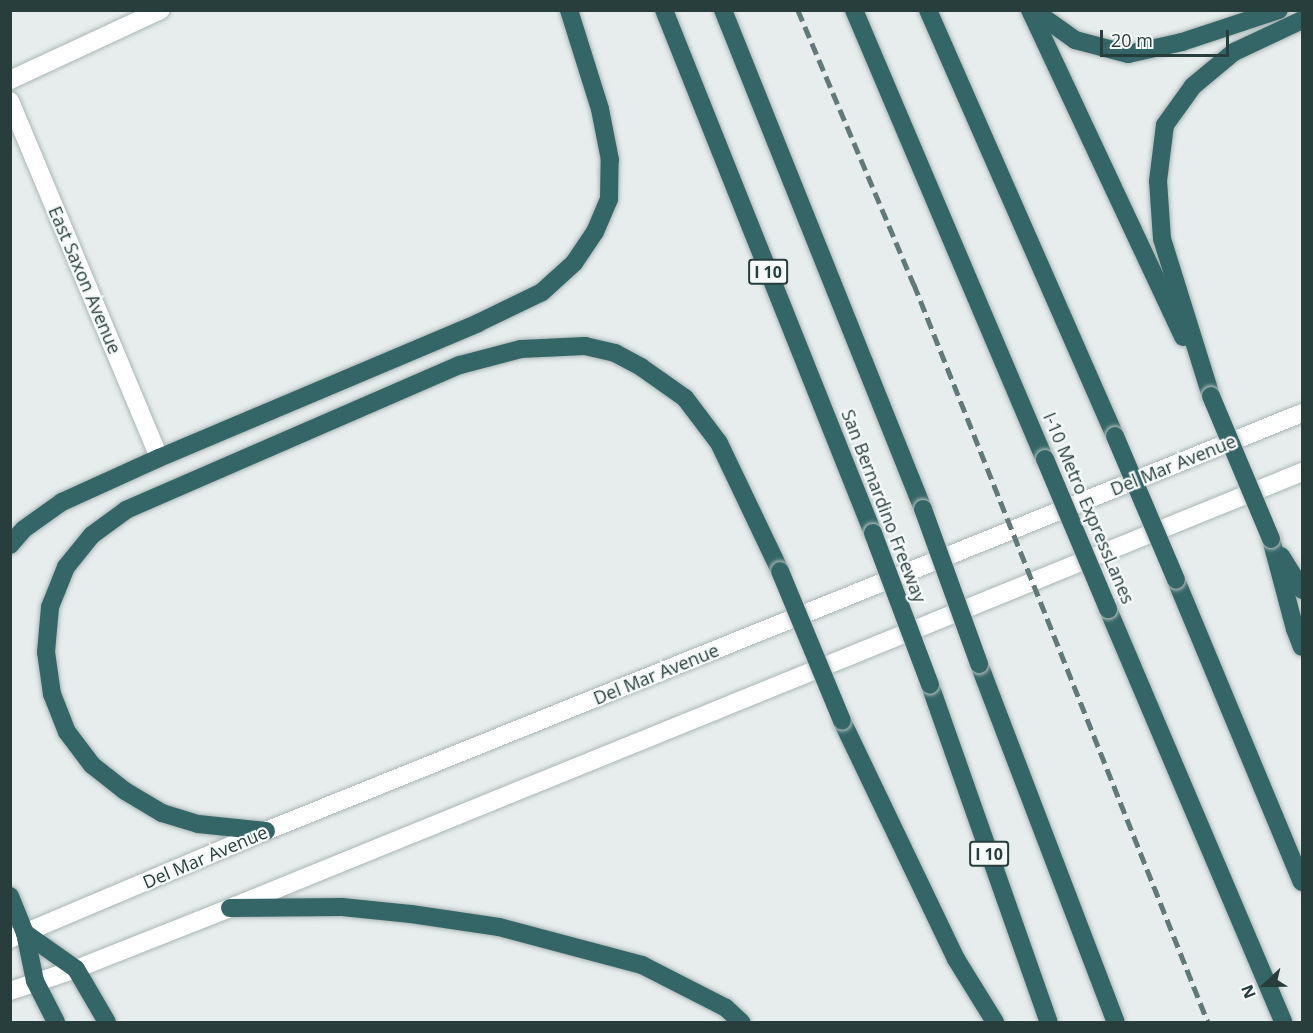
<!DOCTYPE html>
<style>
body{margin:0}
#map{position:relative;width:1313px;height:1033px;overflow:hidden;background:#e6edec;font-family:"Open Sans",sans-serif}
div>[style]{position:absolute}
.roads{filter:drop-shadow(0 0 2px #a9b5b4) drop-shadow(0 0 2px #a9b5b4)}
.minor>*{height:18px;margin:-9px;padding:0 9px;transform-origin:9px;border-radius:9px;background:#fff}
.secondary>*{height:18px;margin:-9px;padding:0 9px;transform-origin:9px;border-radius:9px;background:#fff}
.motorway>*{height:18px;margin:-9px;padding:0 9px;transform-origin:9px;border-radius:9px;background:#356667}
.rail>*{height:4.5px;margin-top:-2.25px;transform-origin:0;background:repeating-linear-gradient(90deg,#617978 0 12px,transparent 0 18px)}
.bridges{filter:drop-shadow(0 0 2px #c3c9c8) drop-shadow(0 0 2px #c3c9c8)}
.motorway-bridge>*{height:18px;margin:-9px;padding:0 9px;transform-origin:9px;border-radius:9px;background:#356667}
span{translate:-50% -50%;white-space:nowrap;text-align:center;line-height:1.15;-webkit-text-stroke:4.5px #f6faf9;paint-order:stroke}
.shield-label span{padding:2px 4px;background:#f6faf9;border:2px solid;border-radius:4px;-webkit-text-stroke-width:0}
.shield-label{font-size:16px;color:#273e3c;font-weight:700}
.street-label{font-size:18px;color:#273e3c}
.frame{position:absolute;inset:0;border:12px solid #273e3c;pointer-events:none}
.north{position:absolute;left:1235px;top:955px;width:60px;height:60px;-webkit-text-stroke:4px #f6faf9;paint-order:stroke;rotate:248deg;font-size:16px;font-weight:700;line-height:24px;text-align:center;color:#273e3c}
.north::after{content:'';display:block;margin:auto;width:21px;height:27px;background:#273e3c;clip-path:polygon(50% 0,100% 100%,50% 72%,0 100%)}
.scale{position:absolute;left:1100px;top:30px;width:129px;height:27px;box-sizing:border-box;border:3px solid #273e3c;border-top:0;padding-left:8px;font-size:18px;line-height:21px;white-space:nowrap;color:#273e3c;-webkit-text-stroke:4px #f6faf9;paint-order:stroke}
</style>
<div id="map">
<div class="roads">
<div class="minor">
<i style="left:10px;top:80px;width:166px;rotate:-24.9deg"></i>
<i style="left:10px;top:101px;width:387px;rotate:67.3deg"></i>
</div>
<div class="secondary">
<i style="left:10px;top:939px;width:278px;rotate:-22.9deg"></i>
<i style="left:266px;top:831px;width:1117px;rotate:-21.97deg"></i>
<i style="left:10px;top:991px;width:70px;rotate:-18.4deg"></i>
<i style="left:76px;top:969px;width:166px;rotate:-21.6deg"></i>
<i style="left:230px;top:908px;width:1157px;rotate:-22.13deg"></i>
</div>
<div class="motorway">
<i style="left:664px;top:10px;width:563px;rotate:68.22deg"></i>
<i style="left:723px;top:10px;width:538px;rotate:68.16deg"></i>
<i style="left:854px;top:10px;width:488px;rotate:67deg"></i>
<i style="left:928px;top:10px;width:465px;rotate:66.3deg"></i>
<i style="left:1030px;top:10px;width:361px;rotate:64.9deg"></i>
<i style="left:1033px;top:10px;width:52px;rotate:35.5deg"></i>
<i style="left:1075px;top:40px;width:55px;rotate:14.8deg"></i>
<i style="left:1128px;top:54px;width:55px;rotate:-12.5deg"></i>
<i style="left:1182px;top:42px;width:102px;rotate:-18.3deg"></i>
<i style="left:1211px;top:396px;width:164px;rotate:-107.3deg"></i>
<i style="left:1162px;top:239px;width:58px;rotate:-93.9deg"></i>
<i style="left:1158px;top:181px;width:56px;rotate:-82.9deg"></i>
<i style="left:1165px;top:125px;width:48px;rotate:-54.3deg"></i>
<i style="left:1193px;top:86px;width:53px;rotate:-39.7deg"></i>
<i style="left:1234px;top:52px;width:75px;rotate:-25.2deg"></i>
<i style="left:1271px;top:539px;width:93px;rotate:75.1deg"></i>
<i style="left:1295px;top:629px;width:19px;rotate:69deg"></i>
<i style="left:10px;top:545px;width:21px;rotate:-49deg"></i>
<i style="left:24px;top:529px;width:47px;rotate:-35.4deg"></i>
<i style="left:62px;top:502px;width:107px;rotate:-24.4deg"></i>
<i style="left:159px;top:458px;width:346px;rotate:-22.9deg"></i>
<i style="left:478px;top:323px;width:71px;rotate:-25.8deg"></i>
<i style="left:542px;top:292px;width:43px;rotate:-42.2deg"></i>
<i style="left:574px;top:263px;width:37px;rotate:-56deg"></i>
<i style="left:595px;top:232px;width:36px;rotate:-67deg"></i>
<i style="left:609px;top:199px;width:39px;rotate:-89deg"></i>
<i style="left:610px;top:160px;width:52px;rotate:-101.1deg"></i>
<i style="left:600px;top:109px;width:104px;rotate:-107.4deg"></i>
<i style="left:1281px;top:556px;width:40px;rotate:58deg"></i>
<i style="left:1176px;top:580px;width:327px;rotate:67.4deg"></i>
<i style="left:1108px;top:609px;width:449px;rotate:67deg"></i>
<i style="left:979px;top:664px;width:383px;rotate:69.1deg"></i>
<i style="left:930px;top:685px;width:357px;rotate:70.6deg"></i>
<i style="left:842px;top:721px;width:264px;rotate:64.4deg"></i>
<i style="left:956px;top:959px;width:74px;rotate:58.2deg"></i>
<i style="left:266px;top:831px;width:68px;rotate:-174.1deg"></i>
<i style="left:198px;top:824px;width:38px;rotate:-163deg"></i>
<i style="left:162px;top:813px;width:43px;rotate:-149.3deg"></i>
<i style="left:125px;top:791px;width:42px;rotate:-141.8deg"></i>
<i style="left:92px;top:765px;width:41px;rotate:-127.1deg"></i>
<i style="left:67px;top:732px;width:41px;rotate:-111.5deg"></i>
<i style="left:52px;top:694px;width:42px;rotate:-98.1deg"></i>
<i style="left:46px;top:652px;width:45px;rotate:-84.9deg"></i>
<i style="left:50px;top:607px;width:43px;rotate:-68.2deg"></i>
<i style="left:66px;top:567px;width:41px;rotate:-50.9deg"></i>
<i style="left:92px;top:535px;width:42px;rotate:-36.3deg"></i>
<i style="left:126px;top:510px;width:364px;rotate:-23.5deg"></i>
<i style="left:460px;top:365px;width:63px;rotate:-14.7deg"></i>
<i style="left:521px;top:349px;width:64px;rotate:-2.7deg"></i>
<i style="left:585px;top:346px;width:31px;rotate:13deg"></i>
<i style="left:615px;top:353px;width:30px;rotate:28deg"></i>
<i style="left:641px;top:367px;width:54px;rotate:35.2deg"></i>
<i style="left:685px;top:398px;width:56px;rotate:52.9deg"></i>
<i style="left:719px;top:443px;width:142px;rotate:64.5deg"></i>
<i style="left:10px;top:896px;width:40px;rotate:68deg"></i>
<i style="left:25px;top:933px;width:49px;rotate:78.2deg"></i>
<i style="left:35px;top:981px;width:46px;rotate:62.9deg"></i>
<i style="left:230px;top:908px;width:112px;rotate:-0.5deg"></i>
<i style="left:342px;top:907px;width:69px;rotate:5.8deg"></i>
<i style="left:411px;top:914px;width:89px;rotate:8.4deg"></i>
<i style="left:499px;top:927px;width:148px;rotate:14.9deg"></i>
<i style="left:642px;top:965px;width:94px;rotate:27.1deg"></i>
<i style="left:726px;top:1008px;width:21px;rotate:43deg"></i>
<i style="left:25px;top:933px;width:62px;rotate:35.2deg"></i>
<i style="left:76px;top:969px;width:61px;rotate:59.7deg"></i>
</div>
</div>
<div class="rail">
<i style="left:798px;top:10px;width:298px;rotate:67.1deg"></i>
<i style="left:914px;top:284px;width:794px;rotate:68.28deg"></i>
</div>
<div class="bridges">
<div class="motorway-bridge">
<i style="left:1211px;top:396px;width:155px;rotate:67.2deg"></i>
<i style="left:1115px;top:436px;width:156px;rotate:67deg"></i>
<i style="left:1045px;top:459px;width:163px;rotate:67.2deg"></i>
<i style="left:923px;top:509px;width:165px;rotate:70.1deg"></i>
<i style="left:873px;top:533px;width:162px;rotate:69.4deg"></i>
<i style="left:780px;top:571px;width:162px;rotate:67.5deg"></i>
</div>
</div>
<div class="shield-label">
<span style="left:768px;top:272px">I 10</span>
<span style="left:989px;top:854px">I 10</span>
</div>
<div class="street-label">
<span style="left:85px;top:280px;rotate:67deg">East Saxon Avenue</span>
<span style="left:1173px;top:465px;rotate:-22deg">Del Mar Avenue</span>
<span style="left:884px;top:506px;rotate:69deg">San Bernardino Freeway</span>
<span style="left:1089px;top:508px;rotate:67deg">I-10 Metro ExpressLanes</span>
<span style="left:656px;top:674px;rotate:-22deg">Del Mar Avenue</span>
<span style="left:205px;top:857px;rotate:-23deg">Del Mar Avenue</span>
</div>
<div class="frame"></div>
<div class="north">N</div>
<div class="scale">20 m</div>
</div>
